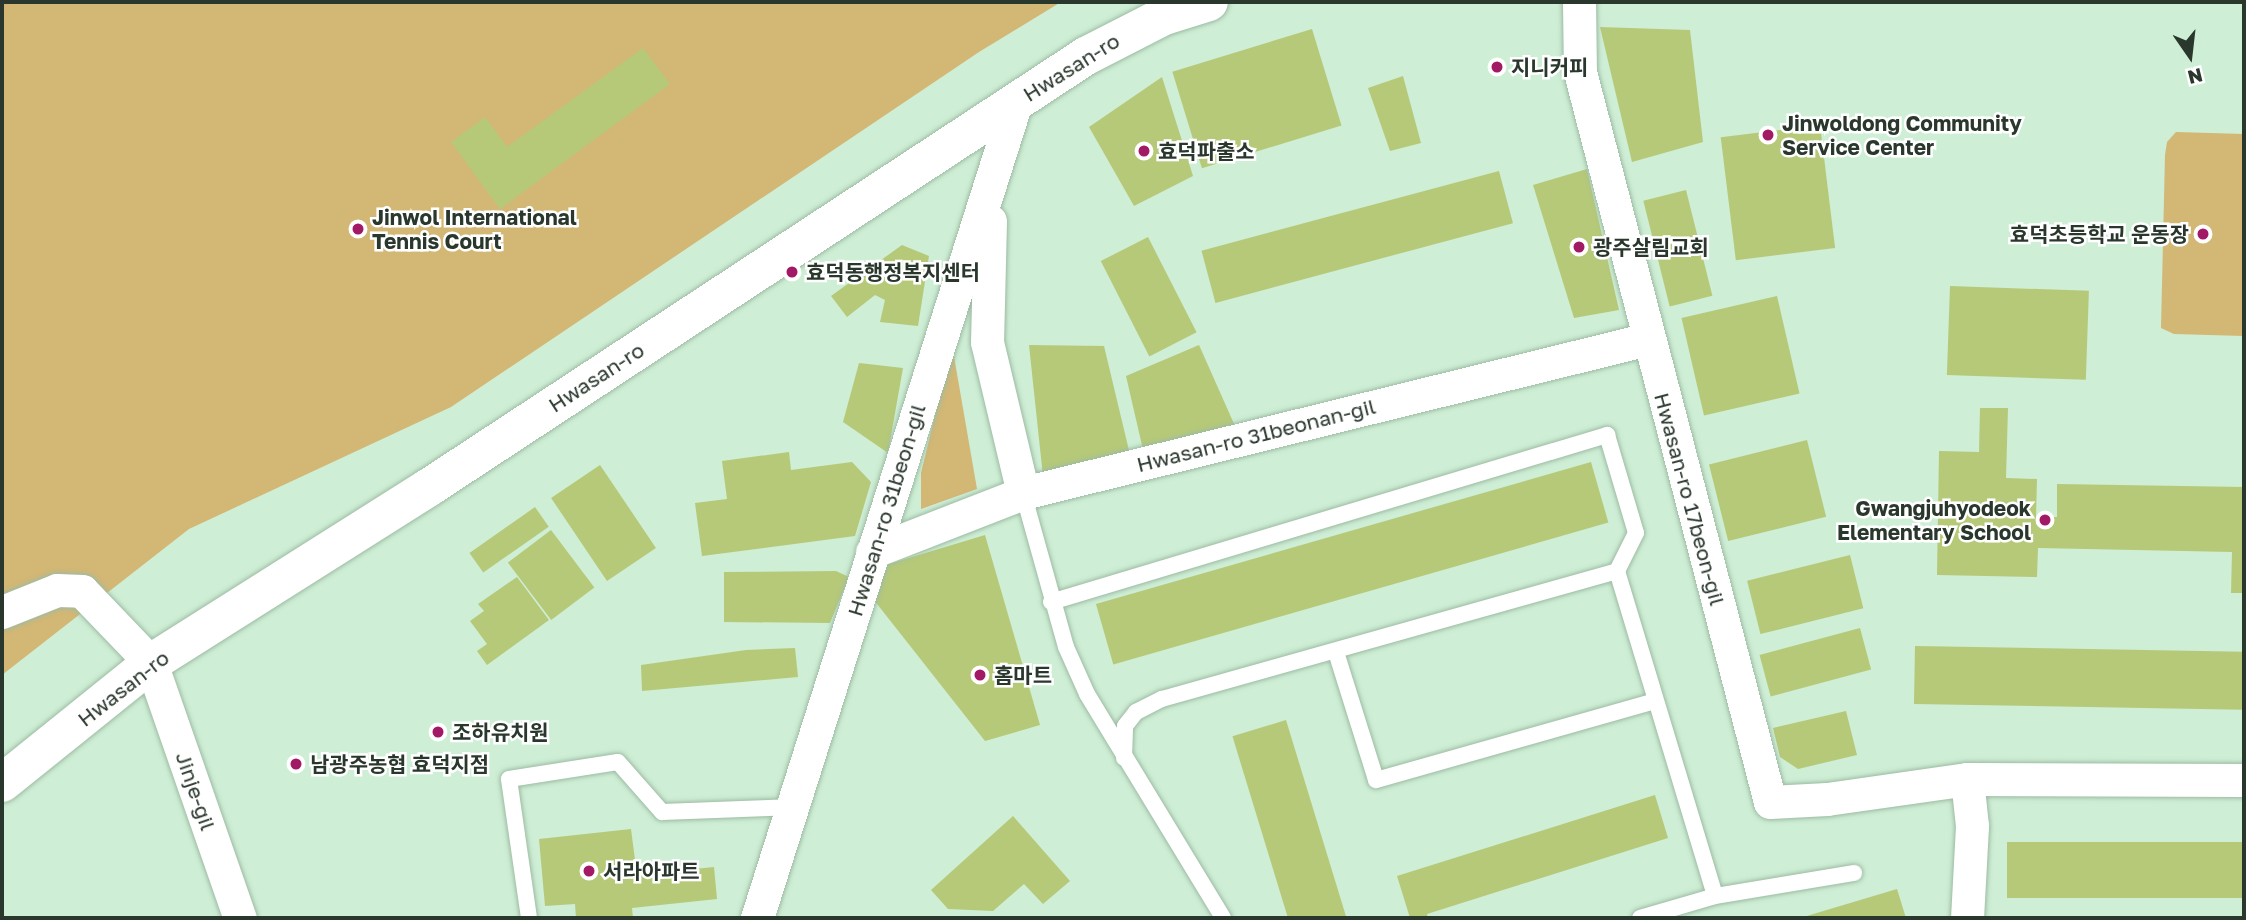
<!DOCTYPE html>
<meta charset="utf-8">
<style>
body{margin:0}
#map{position:relative;width:2246px;height:920px;overflow:hidden;background:#ceeed5;font-family:"Golos Text","Noto Sans KR",sans-serif}
div>[style]{position:absolute}
.green>*{inset:0;background:#d3b775}
.building>*{inset:0;background:#b6c979;transform-origin:0 0}
.roads{filter:drop-shadow(0 0 2px #9dbba3) drop-shadow(0 0 2px #9dbba3)}
.lane>*{height:16px;margin:-8px;padding:0 8px;transform-origin:8px;border-radius:8px;background:#fff}
.street>*{height:33px;margin:-16.5px;padding:0 16.5px;transform-origin:16.5px;border-radius:16.5px;background:#fff}
.secondary>*{height:38px;margin:-19px;padding:0 19px;transform-origin:19px;border-radius:19px;background:#fff}
.dots>*{width:19px;height:19px;translate:-50% -50%;box-sizing:border-box;border:4px solid #fff;border-radius:50%}
span{translate:-50% -50%;white-space:nowrap;text-align:center;line-height:1.15;-webkit-text-stroke:5px #fff;paint-order:stroke}
.street-label{font-size:21px;color:#2a372d}
.poi-label{font-size:21px;color:#2a372d;font-weight:700}
.left{translate:0 -50%;text-align:left}
.right{translate:-100% -50%;text-align:right}
.frame{position:absolute;inset:0;border:4px solid #2a372d;pointer-events:none}
.north{position:absolute;left:2155px;top:21px;width:70px;height:70px;-webkit-text-stroke:5px #fff;paint-order:stroke;rotate:166deg;font-size:19px;font-weight:700;line-height:28px;text-align:center;color:#2a372d}
.north::after{content:'';display:block;margin:auto;width:24px;height:32px;background:#2a372d;clip-path:polygon(50% 0,100% 100%,50% 72%,0 100%)}
</style>
<div id="map">
<div class="green">
<i style="clip-path:polygon(2px 2px,1061px 2px,979px 52px,451px 407px,189px 529px,2px 675px)"></i>
<i style="clip-path:polygon(2176px 132px,2244px 134px,2244px 336px,2174px 334px,2161px 328px,2165px 155px,2167px 142px)"></i>
<i style="clip-path:polygon(952px 345px,977px 489px,921px 509px,921px 473px)"></i>
</div>
<div class="building">
<i style="clip-path:polygon(1600px 27px,1690px 30px,1703px 142px,1632px 162px)"></i>
<i style="left:1312px;top:29px;width:101px;height:146px;rotate:73deg"></i>
<i style="clip-path:polygon(643px 48px,670px 84px,500px 209px,451px 142px,485px 117px,507px 147px)"></i>
<i style="clip-path:polygon(1403px 76px,1421px 143px,1390px 151px,1368px 88px)"></i>
<i style="clip-path:polygon(1162px 77px,1193px 176px,1134px 206px,1089px 127px)"></i>
<i style="left:1820px;top:125px;width:124px;height:100px;rotate:83deg"></i>
<i style="clip-path:polygon(1587px 169px,1619px 310px,1574px 318px,1533px 185px)"></i>
<i style="left:1499px;top:171px;width:54px;height:308px;rotate:75deg"></i>
<i style="left:1686px;top:190px;width:109px;height:44px;rotate:76deg"></i>
<i style="left:1148px;top:237px;width:107px;height:53px;rotate:63deg"></i>
<i style="clip-path:polygon(902px 245px,929px 256px,918px 326px,880px 322px,885px 300px,875px 295px,847px 317px,831px 296px)"></i>
<i style="left:1950px;top:286px;width:139px;height:89px;rotate:2deg"></i>
<i style="left:1777px;top:296px;width:100px;height:98px;rotate:77deg"></i>
<i style="clip-path:polygon(1029px 345px,1104px 346px,1132px 463px,1044px 486px)"></i>
<i style="clip-path:polygon(1199px 345px,1235px 426px,1144px 454px,1126px 376px)"></i>
<i style="clip-path:polygon(859px 363px,903px 368px,888px 453px,843px 422px)"></i>
<i style="clip-path:polygon(1980px 408px,2008px 408px,2006px 478px,2037px 479px,2036px 517px,2057px 517px,2057px 484px,2244px 487px,2244px 593px,2231px 593px,2232px 552px,2038px 548px,2037px 577px,1937px 575px,1939px 451px,1979px 452px)"></i>
<i style="left:1807px;top:440px;width:79px;height:101px;rotate:76deg"></i>
<i style="clip-path:polygon(789px 452px,791px 470px,852px 462px,871px 482px,855px 536px,702px 556px,695px 503px,727px 499px,722px 461px)"></i>
<i style="left:1591px;top:462px;width:63px;height:515px;rotate:74deg"></i>
<i style="left:600px;top:465px;width:100px;height:59px;rotate:56deg"></i>
<i style="left:535px;top:507px;width:24px;height:80px;rotate:55deg"></i>
<i style="left:551px;top:530px;width:72px;height:54px;rotate:53deg"></i>
<i style="clip-path:polygon(985px 535px,1040px 725px,985px 741px,870px 595px,879px 567px)"></i>
<i style="left:1850px;top:555px;width:55px;height:106px;rotate:76deg"></i>
<i style="clip-path:polygon(836px 571px,849px 577px,830px 623px,724px 622px,724px 572px)"></i>
<i style="clip-path:polygon(517px 577px,549px 620px,487px 665px,477px 651px,487px 644px,470px 621px,484px 611px,478px 604px)"></i>
<i style="left:1860px;top:628px;width:43px;height:104px;rotate:75deg"></i>
<i style="left:1915px;top:646px;width:329px;height:58px;rotate:1deg"></i>
<i style="clip-path:polygon(795px 648px,798px 677px,642px 691px,641px 665px,746px 650px)"></i>
<i style="clip-path:polygon(1846px 711px,1857px 755px,1798px 769px,1780px 757px,1773px 728px)"></i>
<i style="left:1286px;top:720px;width:207px;height:56px;rotate:73deg"></i>
<i style="clip-path:polygon(1655px 795px,1668px 838px,1427px 914px,1428px 918px,1410px 918px,1397px 876px)"></i>
<i style="clip-path:polygon(1013px 816px,1070px 881px,1043px 904px,1024px 884px,993px 911px,948px 909px,931px 890px)"></i>
<i style="clip-path:polygon(631px 829px,637px 875px,714px 867px,717px 899px,632px 908px,633px 918px,576px 918px,575px 904px,545px 906px,539px 839px)"></i>
<i style="left:2007px;top:842px;width:237px;height:56px"></i>
<i style="clip-path:polygon(1897px 889px,1906px 918px,1800px 918px)"></i>
</div>
<div class="roads">
<div class="lane">
<i style="left:1023px;top:493px;width:160px;rotate:74.4deg"></i>
<i style="left:1066px;top:647px;width:51px;rotate:65.9deg"></i>
<i style="left:1087px;top:694px;width:262px;rotate:58.7deg"></i>
<i style="left:1051px;top:602px;width:581px;rotate:-16.72deg"></i>
<i style="left:1607px;top:435px;width:102px;rotate:73.5deg"></i>
<i style="left:1636px;top:533px;width:42px;rotate:116.6deg"></i>
<i style="left:1617px;top:571px;width:339px;rotate:73.2deg"></i>
<i style="left:1336px;top:652px;width:134px;rotate:72.6deg"></i>
<i style="left:1376px;top:780px;width:290px;rotate:-15.8deg"></i>
<i style="left:1124px;top:758px;width:32px;rotate:-88deg"></i>
<i style="left:1125px;top:726px;width:18px;rotate:-52deg"></i>
<i style="left:1136px;top:712px;width:29px;rotate:-27deg"></i>
<i style="left:1162px;top:699px;width:473px;rotate:-15.7deg"></i>
<i style="left:529px;top:918px;width:140px;rotate:-98.2deg"></i>
<i style="left:509px;top:779px;width:110px;rotate:-8.9deg"></i>
<i style="left:618px;top:762px;width:67px;rotate:48.7deg"></i>
<i style="left:662px;top:812px;width:133px;rotate:-2.2deg"></i>
<i style="left:1640px;top:918px;width:78px;rotate:-16.3deg"></i>
<i style="left:1715px;top:896px;width:141px;rotate:-9.4deg"></i>
</div>
<div class="street">
<i style="left:1579px;top:2px;width:70px;rotate:89.2deg"></i>
<i style="left:1580px;top:72px;width:754px;rotate:75.41deg"></i>
<i style="left:1770px;top:802px;width:57px;rotate:-3deg"></i>
<i style="left:1827px;top:799px;width:141px;rotate:-8.1deg"></i>
<i style="left:1967px;top:779px;width:277px;rotate:0.2deg"></i>
<i style="left:990px;top:221px;width:121px;rotate:91.4deg"></i>
<i style="left:987px;top:342px;width:155px;rotate:76.6deg"></i>
<i style="left:872px;top:552px;width:162px;rotate:-21.3deg"></i>
<i style="left:1023px;top:493px;width:644px;rotate:-13.84deg"></i>
<i style="left:2px;top:612px;width:59px;rotate:-21.8deg"></i>
<i style="left:57px;top:590px;width:25px;rotate:2deg"></i>
<i style="left:82px;top:591px;width:100px;rotate:46.2deg"></i>
<i style="left:151px;top:663px;width:270px;rotate:70.8deg"></i>
<i style="left:1967px;top:779px;width:47px;rotate:83.9deg"></i>
<i style="left:1972px;top:826px;width:92px;rotate:93.1deg"></i>
<i style="left:757px;top:918px;width:856px;rotate:-72.39deg"></i>
</div>
<div class="secondary">
<i style="left:2px;top:783px;width:191px;rotate:-38.8deg"></i>
<i style="left:151px;top:663px;width:328px;rotate:-32.3deg"></i>
<i style="left:428px;top:488px;width:787px;rotate:-33.29deg"></i>
<i style="left:1086px;top:56px;width:88px;rotate:-27.1deg"></i>
<i style="left:1164px;top:16px;width:47px;rotate:-17.3deg"></i>
</div>
</div>
<div class="dots">
<i style="left:1497px;top:67px;background:#a21a65"></i>
<i style="left:1768px;top:135px;background:#a21a65"></i>
<i style="left:1144px;top:151px;background:#a21a65"></i>
<i style="left:358px;top:229px;background:#a21a65"></i>
<i style="left:2203px;top:234px;background:#a21a65"></i>
<i style="left:1579px;top:247px;background:#a21a65"></i>
<i style="left:792px;top:272px;background:#a21a65"></i>
<i style="left:2045px;top:520px;background:#a21a65"></i>
<i style="left:980px;top:675px;background:#a21a65"></i>
<i style="left:438px;top:732px;background:#a21a65"></i>
<i style="left:296px;top:764px;background:#a21a65"></i>
<i style="left:589px;top:871px;background:#a21a65"></i>
</div>
<div class="street-label">
<span style="left:1071px;top:67px;rotate:-32deg">Hwasan-ro</span>
<span style="left:596px;top:377px;rotate:-33deg">Hwasan-ro</span>
<span style="left:1256px;top:435px;rotate:-14deg">Hwasan-ro 31beonan-gil</span>
<span style="left:1690px;top:499px;rotate:75deg">Hwasan-ro 17beon-gil</span>
<span style="left:886px;top:510px;rotate:-73deg">Hwasan-ro 31beon-gil</span>
<span style="left:123px;top:688px;rotate:-38deg">Hwasan-ro</span>
<span style="left:196px;top:791px;rotate:71deg">Jinje-gil</span>
</div>
<div class="poi-label">
<span class="left" style="left:1511px;top:67px">지니커피</span>
<span class="left" style="left:1782px;top:135px">Jinwoldong Community<br>Service Center</span>
<span class="left" style="left:1158px;top:151px">효덕파출소</span>
<span class="left" style="left:372px;top:229px">Jinwol International<br>Tennis Court</span>
<span class="right" style="left:2189px;top:234px">효덕초등학교 운동장</span>
<span class="left" style="left:1593px;top:247px">광주살림교회</span>
<span class="left" style="left:806px;top:272px">효덕동행정복지센터</span>
<span class="right" style="left:2031px;top:520px">Gwangjuhyodeok<br>Elementary School</span>
<span class="left" style="left:994px;top:675px">홈마트</span>
<span class="left" style="left:452px;top:732px">조하유치원</span>
<span class="left" style="left:310px;top:764px">남광주농협 효덕지점</span>
<span class="left" style="left:603px;top:871px">서라아파트</span>
</div>
<div class="frame"></div>
<div class="north">N</div>
</div>
